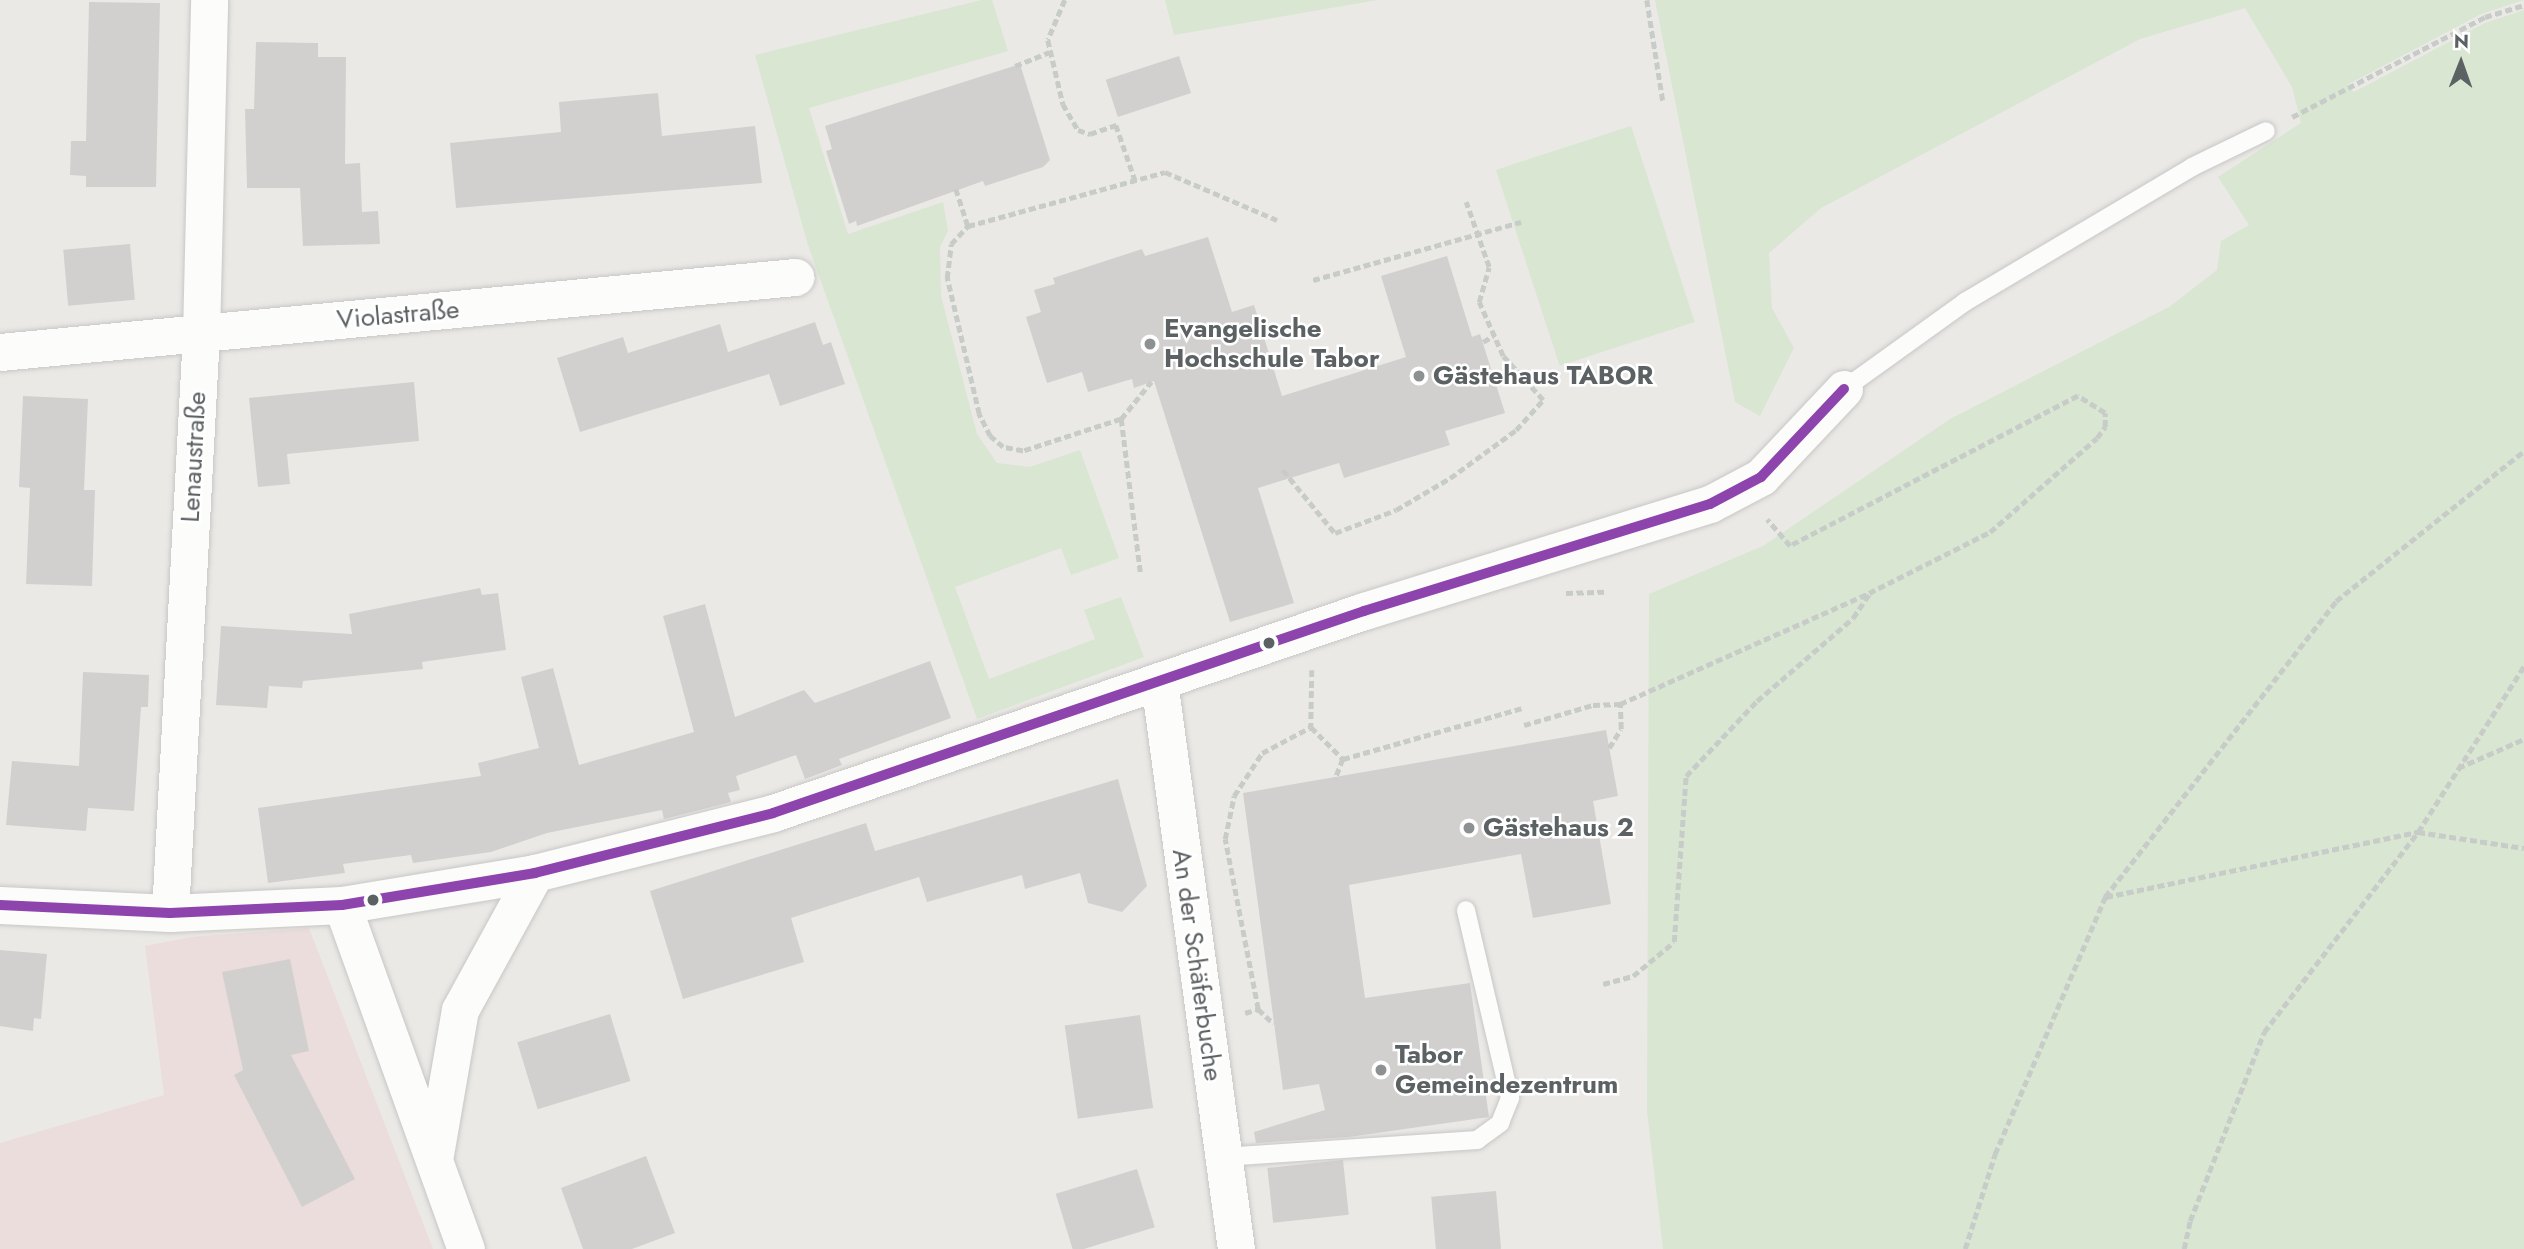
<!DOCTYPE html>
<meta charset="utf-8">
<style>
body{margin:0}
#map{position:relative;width:2524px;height:1249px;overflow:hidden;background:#ebe9e6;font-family:Jost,sans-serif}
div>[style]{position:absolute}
.medical>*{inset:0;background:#eadddc}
.green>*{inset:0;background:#d8e6d2;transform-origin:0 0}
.building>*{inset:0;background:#d2d0cf;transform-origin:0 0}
.path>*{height:4.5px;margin-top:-2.25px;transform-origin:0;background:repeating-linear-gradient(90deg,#c8ccc8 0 7px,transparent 0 10.5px)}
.roads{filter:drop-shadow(0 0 2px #c7c7c6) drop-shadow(0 0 2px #c7c7c6)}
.service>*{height:18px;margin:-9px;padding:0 9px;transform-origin:9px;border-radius:9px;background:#fcfcfb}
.minor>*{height:37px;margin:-18.5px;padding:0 18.5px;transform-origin:18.5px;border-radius:18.5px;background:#fcfcfb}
.bus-1>*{height:10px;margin:-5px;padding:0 5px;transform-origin:5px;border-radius:5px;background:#8e44ad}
.dots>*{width:19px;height:19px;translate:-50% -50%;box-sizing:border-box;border:4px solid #fff;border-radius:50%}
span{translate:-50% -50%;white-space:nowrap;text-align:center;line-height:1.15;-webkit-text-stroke:5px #fff;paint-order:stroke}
.street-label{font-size:26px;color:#5c6163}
.poi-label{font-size:26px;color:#5c6163;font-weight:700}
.left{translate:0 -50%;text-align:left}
.north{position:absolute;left:2426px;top:28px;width:70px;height:70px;-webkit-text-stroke:5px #fff;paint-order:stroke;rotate:1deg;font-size:19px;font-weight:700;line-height:28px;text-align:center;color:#5c6163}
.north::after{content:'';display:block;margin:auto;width:24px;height:32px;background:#5c6163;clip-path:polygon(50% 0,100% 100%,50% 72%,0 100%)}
</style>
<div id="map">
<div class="medical">
<i style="clip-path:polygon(309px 928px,433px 1249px,0 1249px,0 1143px,164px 1095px,145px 946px,191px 937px)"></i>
</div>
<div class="green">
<i style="clip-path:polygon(982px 0,992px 0,1008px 51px,809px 108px,848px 234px,943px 202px,948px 231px,940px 247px,941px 296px,977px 434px,997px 463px,1030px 467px,1080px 450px,1119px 558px,1071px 575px,1061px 548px,955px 587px,989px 679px,1095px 639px,1084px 610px,1121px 597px,1144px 657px,977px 719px,808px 245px,755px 55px)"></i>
<i style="clip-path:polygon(1165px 0,1378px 0,1174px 35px)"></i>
<i style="clip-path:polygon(1655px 0,2524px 0,2481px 14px,2347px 85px,2354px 92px,2485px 23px,2524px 10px,2524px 1249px,1663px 1249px,1647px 1111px,1649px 594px,1763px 546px,1950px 419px,2169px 307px,2217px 270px,2221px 241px,2249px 225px,2218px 177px,2301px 123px,2292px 87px,2245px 8px,2140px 39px,1821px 208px,1769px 253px,1772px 308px,1794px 348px,1760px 416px,1735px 402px)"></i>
<i style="left:1631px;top:126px;width:206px;height:142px;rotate:72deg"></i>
</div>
<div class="building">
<i style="clip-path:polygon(89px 2px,160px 3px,156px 187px,86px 187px,86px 176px,70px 175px,71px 141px,86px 141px)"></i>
<i style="clip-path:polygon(256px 42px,318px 43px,318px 57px,346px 57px,345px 164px,360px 163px,362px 212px,378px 211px,380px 244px,303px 246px,300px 188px,247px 188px,245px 109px,254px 109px)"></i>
<i style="left:1179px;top:56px;width:39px;height:77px;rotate:72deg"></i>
<i style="clip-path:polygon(1020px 64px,1050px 160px,1043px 167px,985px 186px,983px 181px,857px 226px,856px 221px,849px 224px,826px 151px,832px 149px,825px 126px)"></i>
<i style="clip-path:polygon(658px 93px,662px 136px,755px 126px,762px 183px,456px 208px,450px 143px,561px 132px,559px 102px)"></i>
<i style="clip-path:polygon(1208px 237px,1232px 312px,1254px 305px,1282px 396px,1406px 357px,1381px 276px,1447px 256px,1472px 337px,1480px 334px,1505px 413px,1445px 431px,1450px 445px,1344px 478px,1339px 463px,1258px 488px,1294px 603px,1230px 622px,1154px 381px,1134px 388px,1132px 379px,1088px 392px,1082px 372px,1047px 383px,1026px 317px,1041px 312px,1034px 290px,1055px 284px,1053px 278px,1142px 249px,1145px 256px)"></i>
<i style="left:130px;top:244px;width:56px;height:67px;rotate:85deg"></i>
<i style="clip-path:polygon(815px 322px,823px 345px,831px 342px,845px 384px,780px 406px,769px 374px,580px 432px,557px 358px,623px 337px,628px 353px,720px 324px,728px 352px)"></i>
<i style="clip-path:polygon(414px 382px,419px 441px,287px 454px,290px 484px,258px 487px,249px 398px)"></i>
<i style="clip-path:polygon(23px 396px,88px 399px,84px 490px,95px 490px,92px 586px,26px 584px,30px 488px,19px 487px)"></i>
<i style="clip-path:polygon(480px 588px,482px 595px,498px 593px,506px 650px,422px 662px,423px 669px,303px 681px,302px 688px,269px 686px,267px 708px,216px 705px,221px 626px,352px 634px,349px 614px)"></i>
<i style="clip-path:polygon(705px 604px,735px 717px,804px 690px,815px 703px,930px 661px,951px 718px,839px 759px,842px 765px,805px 779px,796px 755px,736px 776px,740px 790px,728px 793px,731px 802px,664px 819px,662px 810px,547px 833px,491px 852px,413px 863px,411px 855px,343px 864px,345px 873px,268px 883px,258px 808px,481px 776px,478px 763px,539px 748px,521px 677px,553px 668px,579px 765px,694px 732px,663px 616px)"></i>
<i style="clip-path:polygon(83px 672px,149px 675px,148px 707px,141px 707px,134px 811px,88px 808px,86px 831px,6px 825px,12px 761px,79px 766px)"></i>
<i style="clip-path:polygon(1606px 730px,1618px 796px,1593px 801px,1611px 904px,1533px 918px,1521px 854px,1349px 885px,1365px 998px,1470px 983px,1489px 1117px,1349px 1137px,1256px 1143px,1254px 1132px,1325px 1110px,1319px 1084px,1283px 1090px,1243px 793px)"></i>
<i style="clip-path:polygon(1118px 779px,1147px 886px,1122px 912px,1088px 903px,1080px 873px,1025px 889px,1022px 875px,927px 902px,919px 877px,791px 918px,804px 962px,683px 999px,650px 891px,866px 823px,875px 851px)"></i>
<i style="clip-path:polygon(0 950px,47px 954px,41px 1019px,34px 1018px,33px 1031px,0 1026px)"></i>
<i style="clip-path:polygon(290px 959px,309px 1051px,291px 1055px,355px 1179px,302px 1207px,234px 1075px,243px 1070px,222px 972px)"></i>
<i style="left:610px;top:1014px;width:70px;height:97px;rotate:73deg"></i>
<i style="left:1140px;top:1015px;width:94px;height:76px;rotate:82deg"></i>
<i style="clip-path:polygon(646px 1156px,675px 1233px,632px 1249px,583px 1249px,561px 1188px)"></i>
<i style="left:1343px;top:1160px;width:55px;height:76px;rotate:84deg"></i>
<i style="left:1137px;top:1169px;width:61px;height:85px;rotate:73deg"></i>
<i style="left:1496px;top:1191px;width:58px;height:65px;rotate:85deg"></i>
</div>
<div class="path">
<i style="left:1065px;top:0;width:43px;rotate:113deg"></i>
<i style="left:1048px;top:40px;width:66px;rotate:76.8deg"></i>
<i style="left:1063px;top:104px;width:30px;rotate:60deg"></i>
<i style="left:1078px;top:130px;width:13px;rotate:18deg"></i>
<i style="left:1090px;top:134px;width:28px;rotate:-19deg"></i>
<i style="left:1116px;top:125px;width:58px;rotate:70.9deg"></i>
<i style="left:1647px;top:0;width:102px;rotate:81deg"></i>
<i style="left:1015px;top:66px;width:37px;rotate:-22deg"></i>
<i style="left:2292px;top:117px;width:217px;rotate:-27.4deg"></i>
<i style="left:2485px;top:17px;width:41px;rotate:-17.1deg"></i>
<i style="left:956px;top:189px;width:39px;rotate:72deg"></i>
<i style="left:1313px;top:280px;width:216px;rotate:-15.6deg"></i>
<i style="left:1483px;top:342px;width:12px;rotate:-31deg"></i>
<i style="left:1121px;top:419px;width:103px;rotate:161.9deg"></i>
<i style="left:1023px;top:451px;width:20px;rotate:-169deg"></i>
<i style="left:1003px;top:447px;width:17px;rotate:-140deg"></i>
<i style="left:990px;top:436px;width:25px;rotate:-117deg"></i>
<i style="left:979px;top:414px;width:140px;rotate:-103.2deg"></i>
<i style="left:947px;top:278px;width:34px;rotate:-83deg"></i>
<i style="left:951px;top:244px;width:25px;rotate:-47deg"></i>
<i style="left:968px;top:226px;width:204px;rotate:-15.3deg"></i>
<i style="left:1165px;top:172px;width:122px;rotate:23.2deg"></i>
<i style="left:1283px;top:470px;width:82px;rotate:50.5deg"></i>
<i style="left:1335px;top:533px;width:65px;rotate:-20.7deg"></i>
<i style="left:1396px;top:510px;width:63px;rotate:-30.7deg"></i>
<i style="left:1450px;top:478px;width:82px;rotate:-36deg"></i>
<i style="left:1516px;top:430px;width:40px;rotate:-48deg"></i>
<i style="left:1543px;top:400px;width:59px;rotate:-132.3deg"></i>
<i style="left:1503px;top:356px;width:59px;rotate:-114deg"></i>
<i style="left:1479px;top:302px;width:36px;rotate:-74deg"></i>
<i style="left:1489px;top:267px;width:69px;rotate:-109.5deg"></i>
<i style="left:1140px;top:572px;width:154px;rotate:-97.1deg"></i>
<i style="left:1121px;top:419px;width:48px;rotate:-51deg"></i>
<i style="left:1566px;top:593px;width:38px;rotate:-2deg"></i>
<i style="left:1312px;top:670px;width:57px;rotate:91deg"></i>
<i style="left:1311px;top:727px;width:45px;rotate:45deg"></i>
<i style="left:1343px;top:759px;width:22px;rotate:111deg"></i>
<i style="left:1524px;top:725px;width:72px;rotate:-16.2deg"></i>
<i style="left:1593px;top:705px;width:27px;rotate:-2deg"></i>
<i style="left:1609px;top:748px;width:22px;rotate:-58deg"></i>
<i style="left:1621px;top:729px;width:25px;rotate:-92deg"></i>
<i style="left:1620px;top:704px;width:273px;rotate:-24deg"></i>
<i style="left:1869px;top:593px;width:136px;rotate:-26.8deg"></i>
<i style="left:1990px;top:532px;width:142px;rotate:-41.3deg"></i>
<i style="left:2097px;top:438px;width:14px;rotate:-54deg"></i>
<i style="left:2105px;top:427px;width:14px;rotate:-90deg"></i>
<i style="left:2105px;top:413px;width:32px;rotate:-148deg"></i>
<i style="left:2078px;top:396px;width:325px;rotate:152.5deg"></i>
<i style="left:1790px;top:546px;width:35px;rotate:-131deg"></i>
<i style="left:1343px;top:759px;width:186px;rotate:-15.9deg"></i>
<i style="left:2458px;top:768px;width:72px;rotate:-23.7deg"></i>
<i style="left:2106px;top:897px;width:319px;rotate:-11.8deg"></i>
<i style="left:2418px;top:832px;width:107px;rotate:8.6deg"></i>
<i style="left:1603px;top:984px;width:31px;rotate:-15deg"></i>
<i style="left:1633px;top:976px;width:53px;rotate:-39.7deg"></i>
<i style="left:1674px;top:942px;width:166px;rotate:-85.9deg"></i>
<i style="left:1686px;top:776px;width:103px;rotate:-46.6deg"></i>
<i style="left:1757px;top:701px;width:127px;rotate:-40.8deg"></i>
<i style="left:1853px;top:618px;width:29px;rotate:-56deg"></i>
<i style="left:1258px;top:1009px;width:173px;rotate:-101deg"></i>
<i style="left:1225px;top:839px;width:44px;rotate:-78.2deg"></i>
<i style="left:1234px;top:796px;width:51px;rotate:-56.9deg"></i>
<i style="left:1262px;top:753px;width:55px;rotate:-28deg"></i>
<i style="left:1245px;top:1013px;width:14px;rotate:-17deg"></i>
<i style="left:1258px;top:1009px;width:21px;rotate:43deg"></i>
<i style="left:1965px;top:1249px;width:100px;rotate:-72.5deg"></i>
<i style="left:1995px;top:1154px;width:280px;rotate:-66.8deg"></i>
<i style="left:2105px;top:897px;width:375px;rotate:-52deg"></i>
<i style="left:2336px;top:601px;width:241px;rotate:-38.6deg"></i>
<i style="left:2184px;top:1249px;width:29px;rotate:-78deg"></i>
<i style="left:2190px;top:1221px;width:203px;rotate:-68.6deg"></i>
<i style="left:2264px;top:1032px;width:252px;rotate:-52.4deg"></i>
<i style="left:2418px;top:832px;width:197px;rotate:-57.4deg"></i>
</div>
<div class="roads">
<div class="service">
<i style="left:1844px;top:389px;width:149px;rotate:-35.7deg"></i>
<i style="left:1965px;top:302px;width:264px;rotate:-30.7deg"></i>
<i style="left:2192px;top:167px;width:82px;rotate:-25.9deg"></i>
<i style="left:1223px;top:1157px;width:255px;rotate:-3.8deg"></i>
<i style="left:1477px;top:1140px;width:29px;rotate:-36deg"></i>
<i style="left:1500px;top:1123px;width:27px;rotate:-68deg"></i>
<i style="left:1510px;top:1098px;width:193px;rotate:-103.2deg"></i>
</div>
<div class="minor">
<i style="left:0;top:352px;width:799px;rotate:-5.39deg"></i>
<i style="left:1159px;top:681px;width:573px;rotate:82.28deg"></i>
<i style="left:0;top:905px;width:170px;rotate:2.7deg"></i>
<i style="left:170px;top:913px;width:172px;rotate:-2.7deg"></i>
<i style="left:342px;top:905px;width:196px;rotate:-9.4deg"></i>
<i style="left:535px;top:873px;width:245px;rotate:-14.1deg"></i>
<i style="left:773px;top:813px;width:625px;rotate:-18.87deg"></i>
<i style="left:1364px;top:611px;width:362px;rotate:-17.2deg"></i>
<i style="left:1710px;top:504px;width:58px;rotate:-27.9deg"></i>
<i style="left:1761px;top:477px;width:121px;rotate:-46.7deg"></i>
<i style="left:342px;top:905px;width:366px;rotate:70.2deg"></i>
<i style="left:170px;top:913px;width:580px;rotate:-86.94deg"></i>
<i style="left:201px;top:334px;width:334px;rotate:-88.6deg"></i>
<i style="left:435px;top:1154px;width:146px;rotate:-80.2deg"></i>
<i style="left:460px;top:1010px;width:156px;rotate:-61.3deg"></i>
</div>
</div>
<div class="bus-1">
<i style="left:0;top:905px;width:170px;rotate:2.7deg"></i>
<i style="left:170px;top:913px;width:172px;rotate:-2.7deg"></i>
<i style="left:342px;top:905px;width:196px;rotate:-9.4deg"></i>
<i style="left:535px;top:873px;width:245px;rotate:-14.1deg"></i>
<i style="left:773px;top:813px;width:625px;rotate:-18.87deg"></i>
<i style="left:1364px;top:611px;width:362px;rotate:-17.2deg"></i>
<i style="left:1710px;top:504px;width:58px;rotate:-27.9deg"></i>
<i style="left:1761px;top:477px;width:121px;rotate:-46.7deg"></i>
</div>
<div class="dots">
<i style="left:1150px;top:344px;background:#8e9191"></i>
<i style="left:1419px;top:376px;background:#8e9191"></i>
<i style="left:1269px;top:643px;background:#5c6163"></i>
<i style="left:1469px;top:828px;background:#8e9191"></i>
<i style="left:373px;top:900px;background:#5c6163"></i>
<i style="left:1381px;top:1070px;background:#8e9191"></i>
</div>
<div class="street-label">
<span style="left:398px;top:315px;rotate:-5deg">Violastraße</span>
<span style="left:194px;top:457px;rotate:-87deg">Lenaustraße</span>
<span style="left:1197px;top:965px;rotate:82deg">An der Schäferbuche</span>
</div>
<div class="poi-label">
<span class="left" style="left:1164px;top:344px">Evangelische<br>Hochschule Tabor</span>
<span class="left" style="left:1433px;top:376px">Gästehaus TABOR</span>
<span class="left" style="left:1483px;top:828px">Gästehaus 2</span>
<span class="left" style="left:1395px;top:1070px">Tabor<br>Gemeindezentrum</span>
</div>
<div class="north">N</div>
</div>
